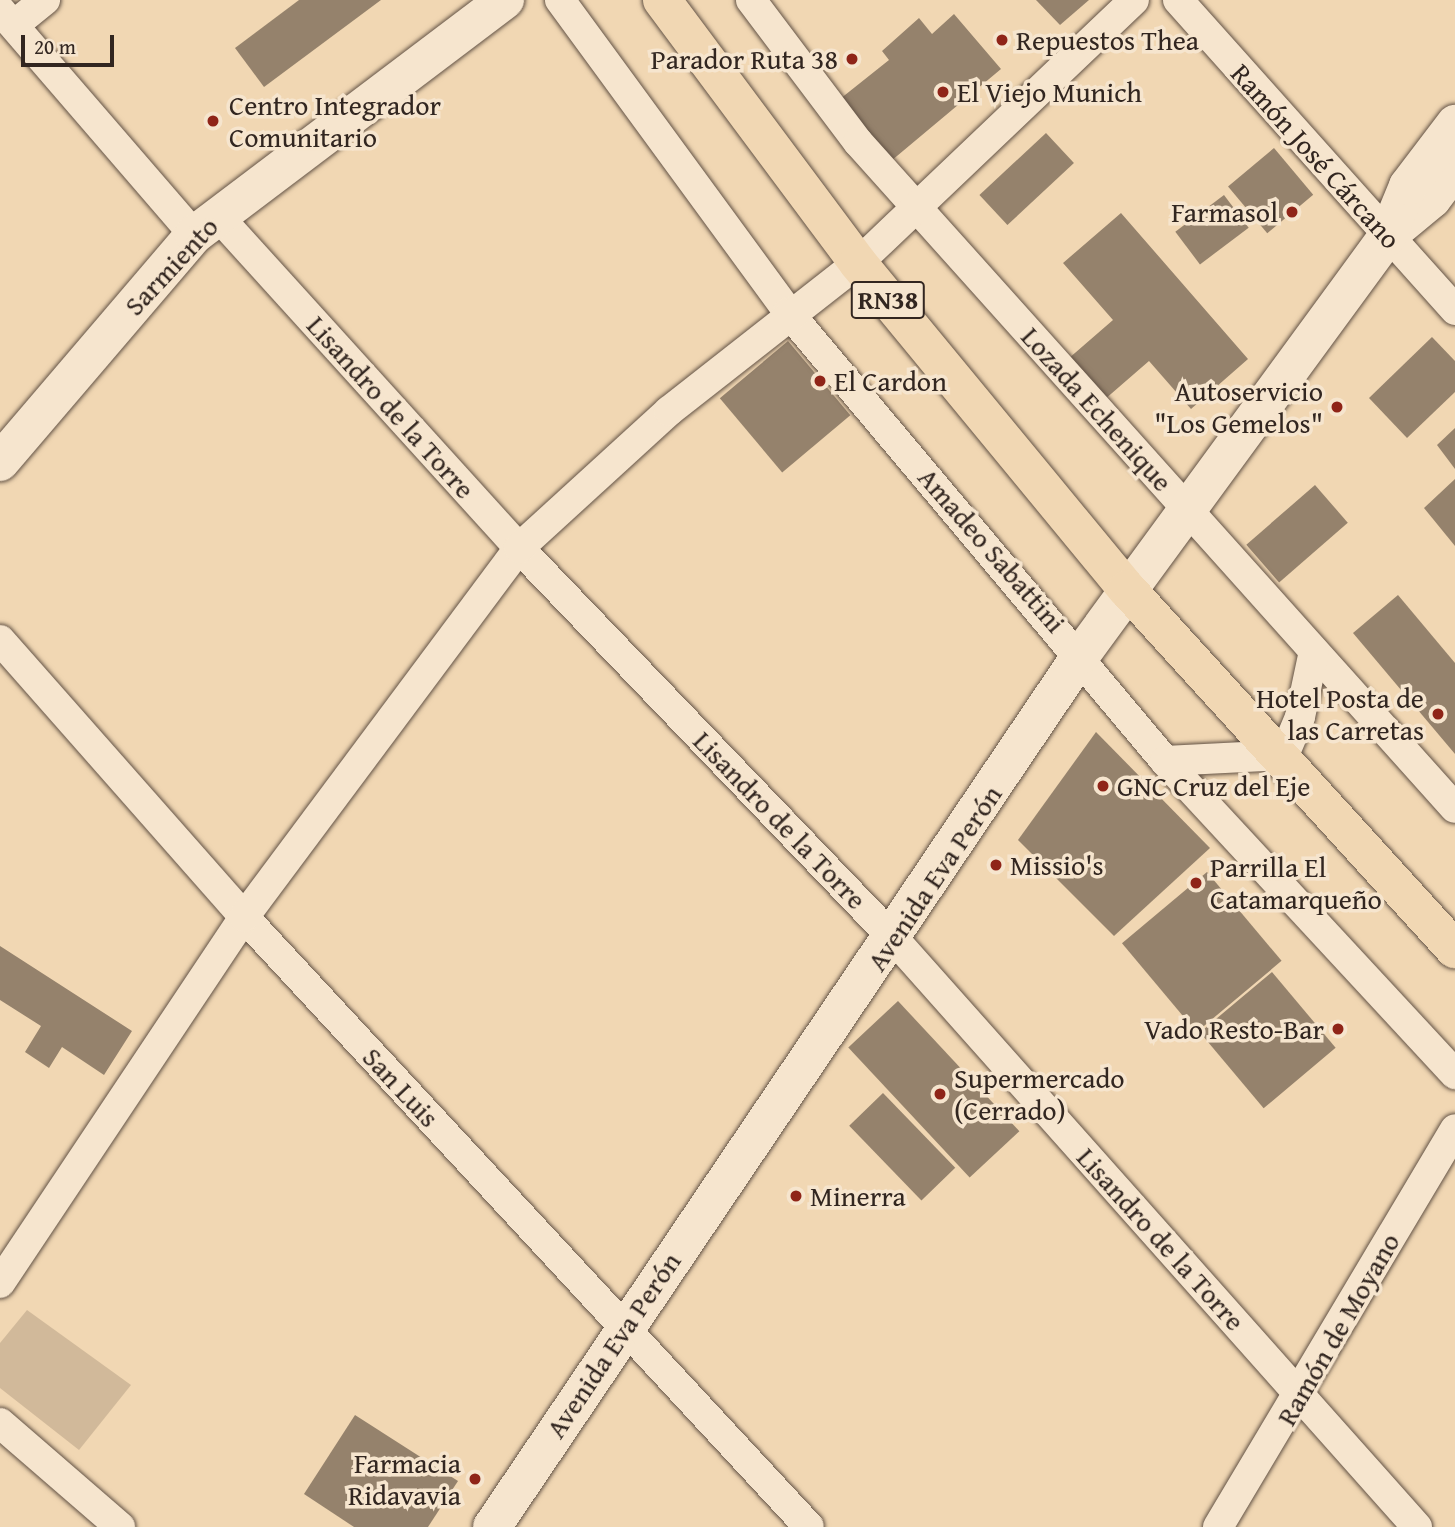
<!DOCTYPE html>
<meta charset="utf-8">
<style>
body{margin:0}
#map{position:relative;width:1455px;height:1527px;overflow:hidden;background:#f1d7b3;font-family:"Gentium Book Plus",serif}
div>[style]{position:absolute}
.green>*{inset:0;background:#d1b99a}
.building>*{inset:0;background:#95826c;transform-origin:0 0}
.roads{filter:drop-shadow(0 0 2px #625245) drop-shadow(0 0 2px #625245)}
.street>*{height:30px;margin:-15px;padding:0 15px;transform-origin:15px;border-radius:15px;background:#f6e5ce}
.secondary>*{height:38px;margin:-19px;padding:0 19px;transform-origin:19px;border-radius:19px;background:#f6e5ce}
.highway>*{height:38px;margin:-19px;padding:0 19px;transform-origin:19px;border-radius:19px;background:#f1d7b3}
.dots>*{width:19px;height:19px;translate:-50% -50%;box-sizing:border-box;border:4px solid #f6e5ce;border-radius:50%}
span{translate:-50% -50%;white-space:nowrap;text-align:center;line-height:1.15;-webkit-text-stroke:7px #f6e5ce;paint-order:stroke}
.shield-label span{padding:2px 5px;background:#f6e5ce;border:2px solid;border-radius:5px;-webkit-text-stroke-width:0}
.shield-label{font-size:26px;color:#322620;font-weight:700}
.poi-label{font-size:28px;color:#322620}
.left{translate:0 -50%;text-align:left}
.right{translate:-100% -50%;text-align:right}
.street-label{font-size:28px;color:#322620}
.scale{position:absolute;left:21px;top:35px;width:93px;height:32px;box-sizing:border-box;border:4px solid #322620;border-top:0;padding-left:9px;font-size:21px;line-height:24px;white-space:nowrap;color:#322620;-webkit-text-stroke:5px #f6e5ce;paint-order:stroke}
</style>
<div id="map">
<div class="green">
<i style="clip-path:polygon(27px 1310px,131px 1385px,79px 1450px,0 1388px,0 1343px)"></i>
</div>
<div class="building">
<i style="clip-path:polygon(299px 0,381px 0,264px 87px,235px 48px)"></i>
<i style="clip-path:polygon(1036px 0,1089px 0,1060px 25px)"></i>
<i style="clip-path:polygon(954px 14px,1001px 69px,891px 161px,840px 99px,889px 60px,882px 51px,919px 18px,932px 34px)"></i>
<i style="left:1046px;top:133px;width:41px;height:91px;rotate:47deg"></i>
<i style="left:1274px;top:148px;width:61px;height:60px;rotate:50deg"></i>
<i style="left:1224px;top:195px;width:41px;height:61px;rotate:53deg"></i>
<i style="clip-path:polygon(1121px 213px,1248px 359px,1191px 409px,1149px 361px,1104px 400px,1068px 359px,1113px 320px,1063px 263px)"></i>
<i style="clip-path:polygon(1432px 337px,1455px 361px,1455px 392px,1407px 438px,1369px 398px)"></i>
<i style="left:788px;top:341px;width:97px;height:89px;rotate:50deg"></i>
<i style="clip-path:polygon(1455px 428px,1455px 469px,1437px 445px)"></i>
<i style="clip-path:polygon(1455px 479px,1455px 546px,1424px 508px)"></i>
<i style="left:1315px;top:485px;width:50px;height:91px;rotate:49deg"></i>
<i style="clip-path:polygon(1398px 595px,1455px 663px,1455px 754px,1353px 633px)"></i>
<i style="clip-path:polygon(1096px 732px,1210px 848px,1114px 936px,1018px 840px)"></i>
<i style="left:1207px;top:872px;width:116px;height:111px;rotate:50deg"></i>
<i style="clip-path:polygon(0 946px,132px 1031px,104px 1075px,62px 1047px,49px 1068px,25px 1052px,41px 1026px,0 1000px)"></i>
<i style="left:1272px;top:972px;width:99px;height:94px;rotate:50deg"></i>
<i style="left:898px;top:1001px;width:178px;height:68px;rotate:47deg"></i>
<i style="left:883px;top:1093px;width:104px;height:47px;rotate:46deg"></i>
<i style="clip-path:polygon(355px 1415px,458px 1481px,428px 1527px,354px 1527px,304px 1494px)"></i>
</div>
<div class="roads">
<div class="street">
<i style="left:560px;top:0;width:386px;rotate:53.8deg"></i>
<i style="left:788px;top:312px;width:586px;rotate:49.98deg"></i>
<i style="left:1165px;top:761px;width:427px;rotate:47.2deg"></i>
<i style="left:751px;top:0;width:178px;rotate:53deg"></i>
<i style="left:858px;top:142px;width:894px;rotate:48.13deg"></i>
<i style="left:1178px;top:0;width:416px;rotate:48.2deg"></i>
<i style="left:0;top:10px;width:297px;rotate:49.2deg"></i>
<i style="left:14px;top:25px;width:40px;rotate:-39deg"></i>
<i style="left:217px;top:215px;width:450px;rotate:47.8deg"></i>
<i style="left:519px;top:548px;width:542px;rotate:46.2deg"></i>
<i style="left:894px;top:939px;width:787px;rotate:48.35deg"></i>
<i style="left:0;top:640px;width:369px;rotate:48.6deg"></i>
<i style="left:244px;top:917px;width:831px;rotate:47.19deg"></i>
<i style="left:1165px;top:761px;width:119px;rotate:-2.9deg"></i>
<i style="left:1284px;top:755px;width:41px;rotate:-67.2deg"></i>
<i style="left:1300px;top:717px;width:67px;rotate:-78deg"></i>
<i style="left:0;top:1283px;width:440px;rotate:-56.3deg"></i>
<i style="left:244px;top:917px;width:460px;rotate:-53.3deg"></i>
<i style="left:519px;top:548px;width:203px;rotate:-42.4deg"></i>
<i style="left:669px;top:411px;width:240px;rotate:-38.1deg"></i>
<i style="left:858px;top:263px;width:381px;rotate:-43.6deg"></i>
<i style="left:0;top:1423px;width:159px;rotate:40.9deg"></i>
<i style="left:1218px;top:1527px;width:463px;rotate:-59.2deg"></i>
</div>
<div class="secondary">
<i style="left:1391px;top:233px;width:53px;rotate:-39.7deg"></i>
<i style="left:1432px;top:199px;width:39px;rotate:-53deg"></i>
<i style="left:0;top:462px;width:299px;rotate:-49.5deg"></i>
<i style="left:194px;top:235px;width:390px;rotate:-37.1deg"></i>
<i style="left:492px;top:1527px;width:1052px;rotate:-55.96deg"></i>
<i style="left:1081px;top:655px;width:518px;rotate:-53.79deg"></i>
<i style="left:1387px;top:237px;width:55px;rotate:-67.6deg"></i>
<i style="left:1408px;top:186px;width:78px;rotate:-52.8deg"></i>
</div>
<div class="highway">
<i style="left:662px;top:0;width:328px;rotate:53.3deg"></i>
<i style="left:858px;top:263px;width:423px;rotate:50.5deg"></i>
<i style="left:1127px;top:589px;width:487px;rotate:47.7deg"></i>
</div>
</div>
<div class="dots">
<i style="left:1002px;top:40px;background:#8f2418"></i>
<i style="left:852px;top:59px;background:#8f2418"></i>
<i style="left:943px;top:92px;background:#8f2418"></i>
<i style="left:213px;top:121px;background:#8f2418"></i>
<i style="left:1292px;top:212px;background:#8f2418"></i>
<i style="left:820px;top:381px;background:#8f2418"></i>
<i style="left:1337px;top:407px;background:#8f2418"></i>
<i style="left:1438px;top:714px;background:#8f2418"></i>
<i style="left:1103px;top:786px;background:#8f2418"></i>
<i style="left:996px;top:865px;background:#8f2418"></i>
<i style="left:1196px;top:883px;background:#8f2418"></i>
<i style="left:1338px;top:1029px;background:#8f2418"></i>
<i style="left:940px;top:1094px;background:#8f2418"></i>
<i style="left:796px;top:1196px;background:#8f2418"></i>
<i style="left:475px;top:1479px;background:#8f2418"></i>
</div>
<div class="shield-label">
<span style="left:888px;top:300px">RN38</span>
</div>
<div class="poi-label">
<span class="left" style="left:1016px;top:40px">Repuestos Thea</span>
<span class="right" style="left:838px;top:59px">Parador Ruta 38</span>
<span class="left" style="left:957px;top:92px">El Viejo Munich</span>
<span class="left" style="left:229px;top:121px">Centro Integrador<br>Comunitario</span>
<span class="right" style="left:1278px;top:212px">Farmasol</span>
<span class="left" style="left:834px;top:381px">El Cardon</span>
<span class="right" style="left:1323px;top:407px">Autoservicio<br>"Los Gemelos"</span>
<span class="right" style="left:1424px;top:714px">Hotel Posta de<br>las Carretas</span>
<span class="left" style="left:1117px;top:786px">GNC Cruz del Eje</span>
<span class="left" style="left:1010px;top:865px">Missio's</span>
<span class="left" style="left:1210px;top:883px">Parrilla El<br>Catamarqueño</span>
<span class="right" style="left:1324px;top:1029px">Vado Resto-Bar</span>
<span class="left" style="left:954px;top:1094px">Supermercado<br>(Cerrado)</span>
<span class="left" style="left:810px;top:1196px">Minerra</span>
<span class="right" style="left:461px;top:1479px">Farmacia<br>Ridavavia</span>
</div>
<div class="street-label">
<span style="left:1316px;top:156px;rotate:48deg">Ramón José Cárcano</span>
<span style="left:171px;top:266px;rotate:-47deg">Sarmiento</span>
<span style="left:391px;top:407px;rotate:48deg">Lisandro de la Torre</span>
<span style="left:1097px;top:409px;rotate:48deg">Lozada Echenique</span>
<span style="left:992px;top:550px;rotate:49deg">Amadeo Sabattini</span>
<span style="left:780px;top:820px;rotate:46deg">Lisandro de la Torre</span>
<span style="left:934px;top:878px;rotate:-56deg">Avenida Eva Perón</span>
<span style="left:401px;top:1087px;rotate:47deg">San Luis</span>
<span style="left:1161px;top:1239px;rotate:48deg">Lisandro de la Torre</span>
<span style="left:1338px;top:1329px;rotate:-60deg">Ramón de Moyano</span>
<span style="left:613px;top:1345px;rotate:-56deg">Avenida Eva Perón</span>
</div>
<div class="scale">20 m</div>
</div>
